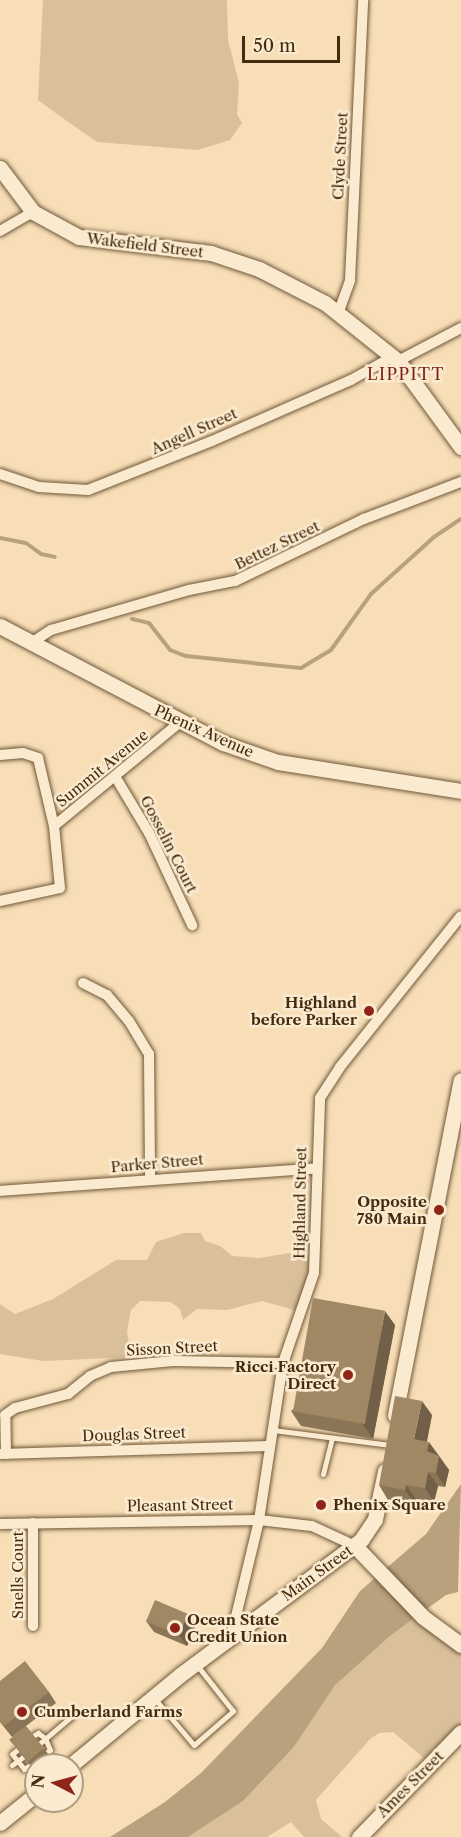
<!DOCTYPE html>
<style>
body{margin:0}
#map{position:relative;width:461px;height:1837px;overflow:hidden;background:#f7deb7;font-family:"Libre Caslon Text",serif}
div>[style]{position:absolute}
.green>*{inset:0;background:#d9c09a}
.water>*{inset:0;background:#baa17d}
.stream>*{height:4px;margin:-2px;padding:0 2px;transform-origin:2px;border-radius:2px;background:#baa17d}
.roads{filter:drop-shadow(0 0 2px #715838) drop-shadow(0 0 2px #715838)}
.lane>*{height:5px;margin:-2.5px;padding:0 2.5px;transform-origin:2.5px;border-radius:2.5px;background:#faead0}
.street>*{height:10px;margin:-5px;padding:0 5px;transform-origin:5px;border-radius:5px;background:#faead0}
.secondary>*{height:15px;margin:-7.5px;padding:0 7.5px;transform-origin:7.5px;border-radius:7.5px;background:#faead0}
.wall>*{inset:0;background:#8a7557}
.shaded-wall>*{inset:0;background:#715f47}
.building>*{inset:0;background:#a18865;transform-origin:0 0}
.dots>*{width:16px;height:16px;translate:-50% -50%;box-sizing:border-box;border:3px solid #faead0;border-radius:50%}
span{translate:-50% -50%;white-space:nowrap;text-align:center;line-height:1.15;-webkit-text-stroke:5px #faead0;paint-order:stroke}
.street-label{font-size:15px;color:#442b0d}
.poi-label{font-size:15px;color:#442b0d;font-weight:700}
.right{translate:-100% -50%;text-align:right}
.left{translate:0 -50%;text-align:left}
.neighbourhood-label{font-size:16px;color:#7a1f14;letter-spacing:1.5px}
.north{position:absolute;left:24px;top:1753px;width:60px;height:60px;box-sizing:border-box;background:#faead0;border:2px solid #b19e82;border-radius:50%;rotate:276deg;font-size:16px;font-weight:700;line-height:24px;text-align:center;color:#442b0d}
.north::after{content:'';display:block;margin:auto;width:21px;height:27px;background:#8f2418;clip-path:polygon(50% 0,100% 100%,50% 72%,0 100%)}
.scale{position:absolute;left:242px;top:36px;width:98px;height:27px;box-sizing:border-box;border:3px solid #442b0d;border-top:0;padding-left:8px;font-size:18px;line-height:21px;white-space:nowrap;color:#442b0d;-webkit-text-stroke:4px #faead0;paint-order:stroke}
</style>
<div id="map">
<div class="green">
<i style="clip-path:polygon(43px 0,227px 0,228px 40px,239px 83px,237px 114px,242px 123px,230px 140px,198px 150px,97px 142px,57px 114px,38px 100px)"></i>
<i style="clip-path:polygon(184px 1233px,201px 1233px,205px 1241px,220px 1246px,232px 1256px,259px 1258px,290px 1253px,314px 1256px,298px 1311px,262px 1301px,227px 1310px,197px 1309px,183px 1320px,180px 1309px,171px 1302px,140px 1301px,131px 1310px,127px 1331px,131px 1357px,43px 1361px,0 1354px,0 1304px,15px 1314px,53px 1299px,116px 1260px,147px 1260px,156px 1242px)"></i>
<i style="clip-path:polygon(418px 1616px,461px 1645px,461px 1730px,429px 1762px,393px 1732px,379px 1733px,370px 1739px,316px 1800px,321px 1819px,342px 1837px,304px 1837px,291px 1822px,267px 1837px,188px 1837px,243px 1801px,293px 1748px,318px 1706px,358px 1656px)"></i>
</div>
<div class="water">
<i style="clip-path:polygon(461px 1484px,458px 1592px,446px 1595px,391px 1635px,335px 1685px,293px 1748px,243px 1801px,188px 1837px,110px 1837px,165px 1802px,201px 1773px,322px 1648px,360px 1591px,426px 1534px)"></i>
</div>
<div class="stream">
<i style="left:0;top:538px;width:26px;rotate:11deg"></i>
<i style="left:26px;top:543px;width:19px;rotate:36deg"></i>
<i style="left:41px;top:554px;width:14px;rotate:12deg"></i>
<i style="left:132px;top:619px;width:17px;rotate:13deg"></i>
<i style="left:149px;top:623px;width:34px;rotate:52deg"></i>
<i style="left:170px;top:650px;width:17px;rotate:21deg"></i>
<i style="left:186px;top:656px;width:116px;rotate:6deg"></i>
<i style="left:301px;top:668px;width:35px;rotate:-31deg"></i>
<i style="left:331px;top:650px;width:69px;rotate:-54.5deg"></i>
<i style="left:371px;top:594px;width:85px;rotate:-42.1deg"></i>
<i style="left:434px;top:537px;width:32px;rotate:-34deg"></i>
</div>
<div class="roads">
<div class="lane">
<i style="left:273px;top:1430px;width:118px;rotate:7.3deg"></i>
<i style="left:323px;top:1474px;width:37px;rotate:-76deg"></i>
<i style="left:155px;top:1699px;width:60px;rotate:49.7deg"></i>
<i style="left:194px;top:1745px;width:52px;rotate:-41.1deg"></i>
<i style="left:233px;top:1711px;width:60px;rotate:-128.2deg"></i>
<i style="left:33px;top:1736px;width:6px;rotate:-31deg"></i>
<i style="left:38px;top:1733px;width:9px;rotate:36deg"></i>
<i style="left:45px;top:1738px;width:13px;rotate:67deg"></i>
<i style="left:50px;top:1750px;width:4px;rotate:146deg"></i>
<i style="left:39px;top:1744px;width:43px;rotate:-40.3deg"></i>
<i style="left:17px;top:1750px;width:6px;rotate:141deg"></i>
<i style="left:12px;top:1754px;width:19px;rotate:51deg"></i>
<i style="left:24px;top:1769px;width:7px;rotate:-34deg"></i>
<i style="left:12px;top:1765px;width:14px;rotate:-36deg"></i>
</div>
<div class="street">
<i style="left:0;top:231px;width:38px;rotate:-30deg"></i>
<i style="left:339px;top:311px;width:33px;rotate:-70deg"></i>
<i style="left:350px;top:280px;width:280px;rotate:-87.3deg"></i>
<i style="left:398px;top:361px;width:71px;rotate:-27.6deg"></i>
<i style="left:0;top:474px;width:41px;rotate:18.4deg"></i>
<i style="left:39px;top:487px;width:49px;rotate:3.5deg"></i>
<i style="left:88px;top:490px;width:133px;rotate:-21.6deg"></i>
<i style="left:212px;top:441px;width:152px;rotate:-23.7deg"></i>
<i style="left:351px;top:380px;width:47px;rotate:-29.3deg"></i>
<i style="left:33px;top:642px;width:22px;rotate:-34deg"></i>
<i style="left:51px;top:630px;width:144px;rotate:-16.2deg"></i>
<i style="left:189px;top:590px;width:47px;rotate:-11.1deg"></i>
<i style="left:235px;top:581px;width:143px;rotate:-25.7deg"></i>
<i style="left:364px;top:519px;width:104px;rotate:-20.9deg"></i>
<i style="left:0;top:755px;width:23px;rotate:-5deg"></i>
<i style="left:23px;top:753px;width:16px;rotate:18deg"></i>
<i style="left:38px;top:758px;width:70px;rotate:76.8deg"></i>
<i style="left:116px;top:778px;width:64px;rotate:59deg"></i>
<i style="left:149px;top:833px;width:102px;rotate:64.9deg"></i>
<i style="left:0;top:901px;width:61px;rotate:-12.2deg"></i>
<i style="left:60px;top:888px;width:62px;rotate:-95.5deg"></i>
<i style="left:54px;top:826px;width:163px;rotate:-39.5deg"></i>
<i style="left:83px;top:983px;width:27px;rotate:27deg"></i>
<i style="left:107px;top:995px;width:34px;rotate:50deg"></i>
<i style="left:129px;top:1021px;width:39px;rotate:59deg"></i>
<i style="left:149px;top:1054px;width:125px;rotate:89.5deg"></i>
<i style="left:0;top:1191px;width:318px;rotate:-4.1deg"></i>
<i style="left:0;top:1454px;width:269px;rotate:-1.7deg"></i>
<i style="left:6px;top:1454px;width:39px;rotate:-91deg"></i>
<i style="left:5px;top:1415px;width:12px;rotate:-35deg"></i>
<i style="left:15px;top:1408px;width:55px;rotate:-14.8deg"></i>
<i style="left:68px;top:1394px;width:28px;rotate:-39deg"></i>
<i style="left:90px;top:1376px;width:23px;rotate:-23deg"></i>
<i style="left:111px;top:1367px;width:62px;rotate:-5.5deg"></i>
<i style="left:173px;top:1361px;width:110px;rotate:1deg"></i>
<i style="left:33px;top:1523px;width:103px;rotate:90deg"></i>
<i style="left:0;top:1524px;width:259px;rotate:-0.9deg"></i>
<i style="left:259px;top:1520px;width:53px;rotate:6.5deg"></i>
<i style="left:312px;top:1526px;width:47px;rotate:24.9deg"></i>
<i style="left:231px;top:1637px;width:120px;rotate:-76.5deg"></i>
<i style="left:259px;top:1520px;width:159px;rotate:-81.3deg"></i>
<i style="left:283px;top:1363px;width:95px;rotate:-71deg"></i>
<i style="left:314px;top:1273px;width:175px;rotate:-88deg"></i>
<i style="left:320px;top:1098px;width:37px;rotate:-57deg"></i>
<i style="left:340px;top:1067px;width:193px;rotate:-51.3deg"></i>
</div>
<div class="secondary">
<i style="left:0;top:168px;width:55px;rotate:53.1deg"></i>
<i style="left:33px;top:212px;width:52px;rotate:28.5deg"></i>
<i style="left:79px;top:237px;width:133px;rotate:6.9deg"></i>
<i style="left:211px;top:253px;width:51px;rotate:18.4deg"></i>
<i style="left:259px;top:269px;width:74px;rotate:27.3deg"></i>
<i style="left:325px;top:303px;width:93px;rotate:38.5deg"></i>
<i style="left:398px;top:361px;width:107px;rotate:53.8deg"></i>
<i style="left:0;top:626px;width:252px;rotate:27.7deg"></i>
<i style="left:223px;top:743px;width:58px;rotate:19.1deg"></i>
<i style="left:278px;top:762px;width:185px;rotate:9deg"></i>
<i style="left:395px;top:1415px;width:341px;rotate:-78.9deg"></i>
<i style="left:355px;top:1546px;width:98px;rotate:46.2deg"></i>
<i style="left:423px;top:1617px;width:47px;rotate:36.4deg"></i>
<i style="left:71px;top:1765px;width:141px;rotate:-39.5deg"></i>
<i style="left:180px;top:1675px;width:226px;rotate:-36.7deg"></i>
<i style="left:361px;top:1540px;width:25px;rotate:-56deg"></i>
<i style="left:375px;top:1519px;width:49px;rotate:-78.2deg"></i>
<i style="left:0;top:1823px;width:46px;rotate:-38.9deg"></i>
<i style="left:359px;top:1837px;width:146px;rotate:-45.8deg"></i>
</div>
</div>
<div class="wall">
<i style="clip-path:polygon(395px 1325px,373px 1439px,301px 1426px,291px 1411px)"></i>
<i style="clip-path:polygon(432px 1415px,427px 1442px,439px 1456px,449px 1470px,445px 1487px,438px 1486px,434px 1502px,416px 1499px,415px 1504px,388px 1500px,379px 1485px)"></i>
<i style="clip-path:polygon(188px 1614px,196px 1625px,187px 1646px,154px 1632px,146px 1621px)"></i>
<i style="clip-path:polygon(0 1681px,49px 1692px,56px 1703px,26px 1726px,49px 1755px,38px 1765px,36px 1765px,36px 1767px,33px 1769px,10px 1740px,21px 1730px,12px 1737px,0 1722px)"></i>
</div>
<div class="shaded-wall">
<i style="clip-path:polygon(385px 1311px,395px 1325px,373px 1439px,363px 1425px)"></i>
<i style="clip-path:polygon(422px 1401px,432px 1415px,424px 1453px,414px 1439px)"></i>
<i style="clip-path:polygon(429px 1442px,449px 1470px,445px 1487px,436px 1473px,427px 1451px)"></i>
<i style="clip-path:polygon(428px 1472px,438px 1486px,434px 1502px,425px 1488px)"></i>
<i style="clip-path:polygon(406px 1485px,416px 1499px,415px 1504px,405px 1490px)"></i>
<i style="clip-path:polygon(188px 1614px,196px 1625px,187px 1646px,179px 1635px)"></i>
</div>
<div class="building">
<i style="left:313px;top:1298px;width:73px;height:115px;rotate:10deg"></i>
<i style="clip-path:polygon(395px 1396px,422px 1401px,414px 1439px,429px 1442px,427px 1451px,439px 1456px,436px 1473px,428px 1472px,425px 1488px,406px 1485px,405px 1490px,379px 1485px)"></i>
<i style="left:155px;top:1600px;width:36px;height:23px;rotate:23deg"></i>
<i style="clip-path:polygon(25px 1661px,49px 1692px,4px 1726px,0 1721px,0 1681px)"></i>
<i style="left:25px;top:1726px;width:29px;height:21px;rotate:49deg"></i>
</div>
<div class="dots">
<i style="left:369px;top:1011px;background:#8f2418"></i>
<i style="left:439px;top:1210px;background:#8f2418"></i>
<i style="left:348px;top:1375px;background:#8f2418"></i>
<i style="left:321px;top:1505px;background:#8f2418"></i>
<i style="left:175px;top:1628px;background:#8f2418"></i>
<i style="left:22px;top:1712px;background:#8f2418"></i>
</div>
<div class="street-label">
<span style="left:340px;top:156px;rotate:-87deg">Clyde Street</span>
<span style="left:145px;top:245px;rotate:7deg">Wakefield Street</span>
<span style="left:194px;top:431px;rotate:-24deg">Angell Street</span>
<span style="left:277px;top:545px;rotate:-26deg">Bettez Street</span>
<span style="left:204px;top:731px;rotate:24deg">Phenix Avenue</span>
<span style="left:102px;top:768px;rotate:-39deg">Summit Avenue</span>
<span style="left:169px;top:844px;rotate:63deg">Gosselin Court</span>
<span style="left:157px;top:1163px;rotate:-5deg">Parker Street</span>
<span style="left:300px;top:1203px;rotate:-89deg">Highland Street</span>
<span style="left:172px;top:1348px;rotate:-3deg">Sisson Street</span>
<span style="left:134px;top:1434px;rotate:-2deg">Douglas Street</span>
<span style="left:180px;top:1505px;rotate:-1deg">Pleasant Street</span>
<span style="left:317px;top:1573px;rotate:-36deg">Main Street</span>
<span style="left:18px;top:1575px;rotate:-90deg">Snells Court</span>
<span style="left:410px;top:1784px;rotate:-45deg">Ames Street</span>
</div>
<div class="poi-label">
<span class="right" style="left:357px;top:1011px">Highland<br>before Parker</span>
<span class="right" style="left:427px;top:1210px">Opposite<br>780 Main</span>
<span class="right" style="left:336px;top:1375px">Ricci Factory<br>Direct</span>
<span class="left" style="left:333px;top:1505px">Phenix Square</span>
<span class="left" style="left:187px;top:1628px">Ocean State<br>Credit Union</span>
<span class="left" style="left:34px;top:1712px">Cumberland Farms</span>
</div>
<div class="neighbourhood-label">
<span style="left:406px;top:374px">LIPPITT</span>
</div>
<div class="north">N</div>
<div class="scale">50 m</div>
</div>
